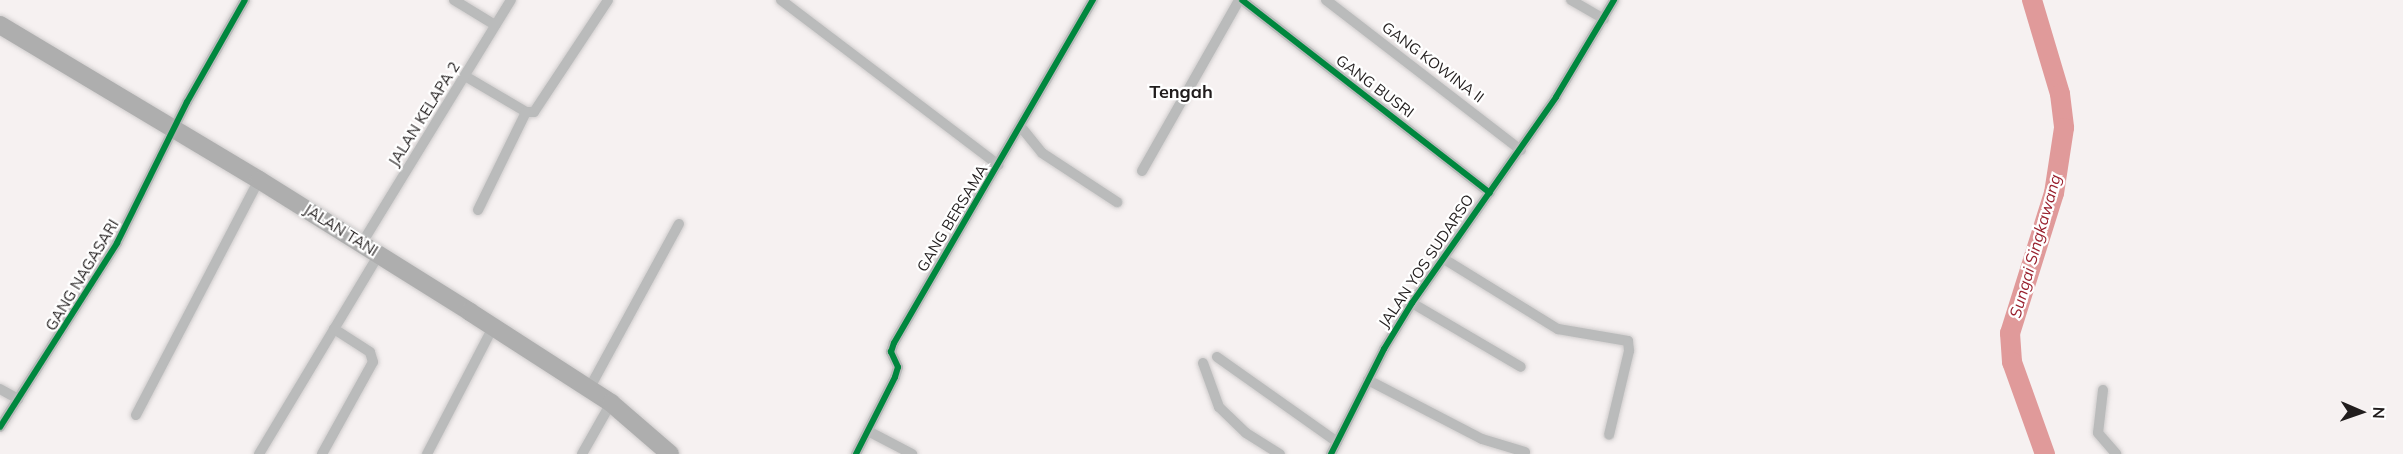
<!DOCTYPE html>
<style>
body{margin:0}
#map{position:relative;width:2403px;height:454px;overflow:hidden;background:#f6f1f1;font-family:Mulish,sans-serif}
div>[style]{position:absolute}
.river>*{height:20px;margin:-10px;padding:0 10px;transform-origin:10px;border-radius:10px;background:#e09a9a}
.roads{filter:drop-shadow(0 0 2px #cfcccc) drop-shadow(0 0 2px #cfcccc)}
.street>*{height:10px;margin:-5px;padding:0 5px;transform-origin:5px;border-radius:5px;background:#babbbb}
.highway>*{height:18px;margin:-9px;padding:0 9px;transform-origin:9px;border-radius:9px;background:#aeaeae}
.cycleway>*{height:6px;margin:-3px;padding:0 3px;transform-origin:3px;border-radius:3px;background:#00873e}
span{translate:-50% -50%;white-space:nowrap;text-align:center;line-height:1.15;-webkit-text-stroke:4.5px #fff;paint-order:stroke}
.street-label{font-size:15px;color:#211d1d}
.water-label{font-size:16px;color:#99212e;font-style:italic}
.quarter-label{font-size:18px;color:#211d1d;font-weight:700}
.north{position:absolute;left:2331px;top:382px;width:60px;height:60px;-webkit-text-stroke:4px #fff;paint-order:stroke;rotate:92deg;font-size:16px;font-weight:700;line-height:24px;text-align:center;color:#211d1d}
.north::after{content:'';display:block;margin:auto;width:21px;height:27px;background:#211d1d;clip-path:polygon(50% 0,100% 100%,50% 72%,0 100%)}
</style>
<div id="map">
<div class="river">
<i style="left:2032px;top:0;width:98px;rotate:73.4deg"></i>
<i style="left:2060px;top:94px;width:34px;rotate:83deg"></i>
<i style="left:2064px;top:128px;width:66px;rotate:98.7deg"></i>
<i style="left:2054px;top:193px;width:147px;rotate:107.4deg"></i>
<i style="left:2010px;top:333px;width:29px;rotate:86deg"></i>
<i style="left:2012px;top:362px;width:98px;rotate:70.3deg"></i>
</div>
<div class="roads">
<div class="street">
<i style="left:454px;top:0;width:48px;rotate:31.4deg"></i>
<i style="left:781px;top:0;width:273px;rotate:37.2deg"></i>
<i style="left:1242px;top:0;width:314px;rotate:37.9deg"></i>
<i style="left:1326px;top:0;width:246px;rotate:37.6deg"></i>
<i style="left:1571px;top:0;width:38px;rotate:30deg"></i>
<i style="left:465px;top:76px;width:71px;rotate:30.5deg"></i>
<i style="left:526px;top:112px;width:8px"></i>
<i style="left:534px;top:112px;width:134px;rotate:-56.5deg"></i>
<i style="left:1021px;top:127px;width:33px;rotate:51deg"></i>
<i style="left:1042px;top:153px;width:90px;rotate:33.2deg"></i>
<i style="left:1142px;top:171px;width:197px;rotate:-60.4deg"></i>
<i style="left:478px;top:210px;width:109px;rotate:-63.9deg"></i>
<i style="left:362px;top:243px;width:285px;rotate:-58.5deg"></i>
<i style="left:1444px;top:259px;width:134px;rotate:31.6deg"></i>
<i style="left:1558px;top:329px;width:71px;rotate:9.7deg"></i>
<i style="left:1628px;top:341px;width:10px;rotate:84deg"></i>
<i style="left:1629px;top:351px;width:86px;rotate:103.4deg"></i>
<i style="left:1412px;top:303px;width:126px;rotate:30.4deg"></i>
<i style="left:1217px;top:357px;width:147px;rotate:35.3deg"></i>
<i style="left:1203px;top:363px;width:47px;rotate:70deg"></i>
<i style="left:1219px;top:407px;width:37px;rotate:44deg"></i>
<i style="left:1246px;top:433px;width:40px;rotate:32deg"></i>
<i style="left:1368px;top:380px;width:128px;rotate:27.4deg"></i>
<i style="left:1482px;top:439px;width:45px;rotate:16.8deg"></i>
<i style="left:0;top:389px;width:21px;rotate:29deg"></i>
<i style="left:589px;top:389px;width:188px;rotate:-61.4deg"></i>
<i style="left:2103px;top:390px;width:43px;rotate:96.6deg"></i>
<i style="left:2098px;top:433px;width:28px;rotate:49deg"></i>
<i style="left:136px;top:415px;width:265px;rotate:-62.4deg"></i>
<i style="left:0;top:427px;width:218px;rotate:-57.5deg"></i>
<i style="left:117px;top:243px;width:157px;rotate:-63.6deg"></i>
<i style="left:187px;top:102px;width:117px;rotate:-60.4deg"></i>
<i style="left:868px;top:431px;width:50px;rotate:27.6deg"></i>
<i style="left:259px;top:454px;width:233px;rotate:-59deg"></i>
<i style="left:322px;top:454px;width:105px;rotate:-61deg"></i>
<i style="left:373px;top:362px;width:10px;rotate:-107deg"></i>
<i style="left:370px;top:352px;width:43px;rotate:-147.4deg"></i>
<i style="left:427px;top:454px;width:143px;rotate:-62.5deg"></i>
<i style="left:582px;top:454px;width:59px;rotate:-60.4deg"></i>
<i style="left:856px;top:454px;width:86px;rotate:-63.1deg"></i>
<i style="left:895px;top:377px;width:10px;rotate:-73deg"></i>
<i style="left:898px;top:367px;width:17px;rotate:-115deg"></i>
<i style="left:891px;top:352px;width:9px;rotate:-72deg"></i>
<i style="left:894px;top:343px;width:397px;rotate:-59.9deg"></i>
<i style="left:1331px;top:454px;width:118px;rotate:-63.2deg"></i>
<i style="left:1384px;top:349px;width:54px;rotate:-58.7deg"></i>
<i style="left:1412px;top:303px;width:251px;rotate:-55deg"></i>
<i style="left:1556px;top:97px;width:113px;rotate:-59.1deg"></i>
</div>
<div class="highway">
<i style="left:0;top:25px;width:302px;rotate:30.9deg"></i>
<i style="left:259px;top:180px;width:249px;rotate:32deg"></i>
<i style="left:470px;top:312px;width:168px;rotate:32.8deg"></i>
<i style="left:611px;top:403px;width:78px;rotate:40.8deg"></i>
</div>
</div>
<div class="cycleway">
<i style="left:1242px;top:0;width:314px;rotate:37.9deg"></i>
<i style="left:0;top:427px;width:218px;rotate:-57.5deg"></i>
<i style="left:117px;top:243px;width:157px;rotate:-63.6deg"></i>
<i style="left:187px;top:102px;width:117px;rotate:-60.4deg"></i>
<i style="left:856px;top:454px;width:86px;rotate:-63.1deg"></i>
<i style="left:895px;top:377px;width:10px;rotate:-73deg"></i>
<i style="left:898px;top:367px;width:17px;rotate:-115deg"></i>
<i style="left:891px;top:352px;width:9px;rotate:-72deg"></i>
<i style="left:894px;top:343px;width:397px;rotate:-59.9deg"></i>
<i style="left:1331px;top:454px;width:118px;rotate:-63.2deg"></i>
<i style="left:1384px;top:349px;width:54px;rotate:-58.7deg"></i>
<i style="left:1412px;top:303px;width:251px;rotate:-55deg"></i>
<i style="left:1556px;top:97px;width:113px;rotate:-59.1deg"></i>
</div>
<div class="street-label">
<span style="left:1433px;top:62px;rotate:37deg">GANG KOWINA II</span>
<span style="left:1375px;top:86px;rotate:37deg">GANG BUSRI</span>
<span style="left:424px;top:114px;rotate:-58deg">JALAN KELAPA 2</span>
<span style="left:952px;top:218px;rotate:-59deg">GANG BERSAMA</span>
<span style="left:341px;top:230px;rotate:32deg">JALAN TANI</span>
<span style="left:1426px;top:261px;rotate:-56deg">JALAN YOS SUDARSO</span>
<span style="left:82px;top:275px;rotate:-59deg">GANG NAGASARI</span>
</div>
<div class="water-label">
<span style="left:2035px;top:246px;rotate:-74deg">Sungai Singkawang</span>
</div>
<div class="quarter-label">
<span style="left:1181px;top:92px">Tengah</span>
</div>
<div class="north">N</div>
</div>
